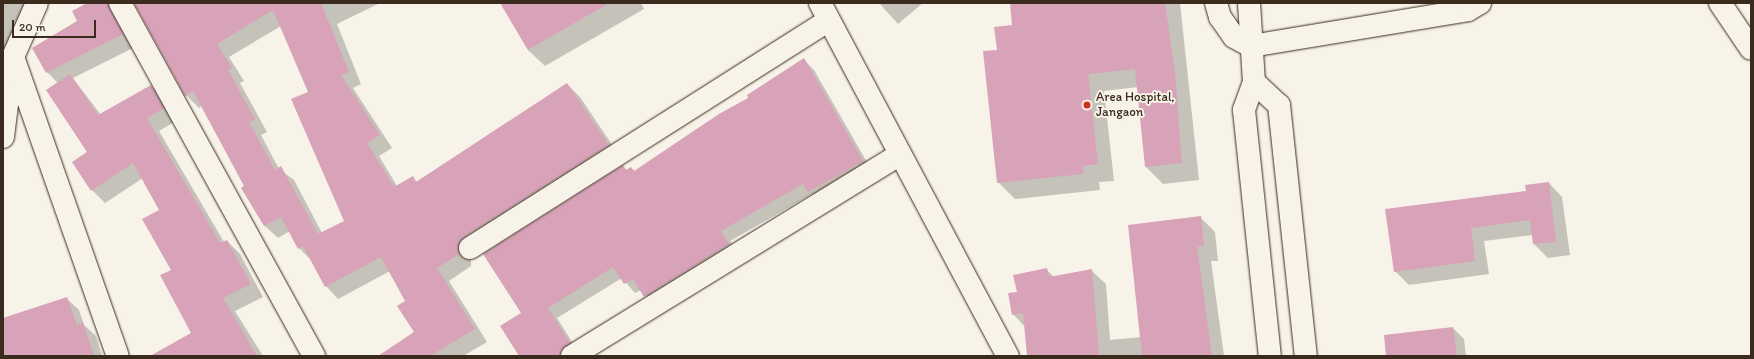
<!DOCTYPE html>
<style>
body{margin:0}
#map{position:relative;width:1754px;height:359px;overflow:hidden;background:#f7f3e8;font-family:Itim,sans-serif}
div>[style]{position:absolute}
.shadow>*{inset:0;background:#0003}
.building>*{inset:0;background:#d8a2b8}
.roads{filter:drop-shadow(0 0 1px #3b2a1e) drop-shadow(0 0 1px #3b2a1e)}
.minor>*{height:22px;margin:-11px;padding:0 11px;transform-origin:11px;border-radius:11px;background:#f7f3e8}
.tertiary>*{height:22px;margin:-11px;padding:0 11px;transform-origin:11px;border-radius:11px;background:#f7f3e8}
.secondary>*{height:22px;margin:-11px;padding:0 11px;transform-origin:11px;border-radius:11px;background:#f7f3e8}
.trunk>*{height:22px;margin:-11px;padding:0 11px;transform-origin:11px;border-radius:11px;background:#f7f3e8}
.dots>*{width:11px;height:11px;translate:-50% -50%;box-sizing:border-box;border:2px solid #f7f3e8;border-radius:50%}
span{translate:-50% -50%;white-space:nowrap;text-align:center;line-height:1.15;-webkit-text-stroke:4px #f7f3e8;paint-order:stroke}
.poi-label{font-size:13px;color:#3b2a1e}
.left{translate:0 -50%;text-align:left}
.frame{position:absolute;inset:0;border:4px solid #3b2a1e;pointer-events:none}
.scale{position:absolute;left:12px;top:20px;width:84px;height:18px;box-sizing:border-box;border:2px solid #3b2a1e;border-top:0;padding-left:5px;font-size:12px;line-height:14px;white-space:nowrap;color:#3b2a1e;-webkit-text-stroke:3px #f7f3e8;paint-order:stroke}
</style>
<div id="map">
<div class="shadow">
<i style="clip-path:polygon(3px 3px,39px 3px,3px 66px)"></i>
<i style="clip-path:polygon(89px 3px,134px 3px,122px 9px,135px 47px,73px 78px,101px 115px,151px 86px,164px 99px,176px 121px,159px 131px,224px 242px,227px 241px,240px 254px,263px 297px,235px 311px,263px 356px,152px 356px,192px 333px,172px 270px,160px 210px,143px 178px,105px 203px,92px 190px,89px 152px,58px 83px,47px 72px)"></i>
<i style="clip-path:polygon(evenodd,134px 3px,380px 3px,337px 24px,361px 84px,353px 88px,392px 148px,379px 156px,397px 186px,412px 177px,418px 183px,567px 84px,580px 97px,621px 158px,471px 256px,471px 266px,449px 281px,487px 342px,463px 356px,380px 356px,415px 332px,406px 301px,390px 271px,338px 299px,326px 286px,312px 261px,299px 248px,290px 231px,278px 238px,265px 226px,242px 189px,245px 187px,202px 106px,199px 108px,186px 95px,134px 3px,281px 26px,309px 92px,346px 222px,322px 233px,294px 180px,279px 169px,261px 135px,267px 132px,240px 83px,244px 81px,229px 57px,281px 26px)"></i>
<i style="clip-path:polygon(501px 3px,641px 3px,644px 9px,545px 66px,528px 50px)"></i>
<i style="clip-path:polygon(879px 3px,923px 3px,898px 24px)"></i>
<i style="clip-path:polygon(1011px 3px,1180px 3px,1199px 180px,1163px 184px,1146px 167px,1138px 87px,1104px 91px,1114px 181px,1099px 182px,1100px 190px,1015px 199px,998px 182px,998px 50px,1013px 26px)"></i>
<i style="clip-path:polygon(804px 60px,814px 70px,872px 171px,819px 201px,812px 194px,730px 241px,739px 255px,655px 306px,641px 290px,635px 293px,622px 278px,557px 318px,579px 353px,576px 356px,520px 356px,522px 313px,623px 167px,627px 170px,631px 168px,635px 172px,750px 99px)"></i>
<i style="clip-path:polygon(1549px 183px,1562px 197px,1570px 255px,1548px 258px,1534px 244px,1533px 235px,1484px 241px,1489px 274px,1409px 285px,1395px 271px,1527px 192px)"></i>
<i style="clip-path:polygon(1200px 217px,1215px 232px,1218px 261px,1211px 261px,1224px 356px,1034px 356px,1025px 327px,1013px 314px,1018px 292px,1046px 269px,1054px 277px,1091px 270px,1106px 284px,1110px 340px,1141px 337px)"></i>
<i style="clip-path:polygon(66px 298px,79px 310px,84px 325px,96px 336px,102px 356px,3px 356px,3px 320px)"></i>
<i style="clip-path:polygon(1453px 328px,1464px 339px,1466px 356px,1387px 356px)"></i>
</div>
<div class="building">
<i style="clip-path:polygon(87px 3px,108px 3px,123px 34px,46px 73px,32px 48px,77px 21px,72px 11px)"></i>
<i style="clip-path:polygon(evenodd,134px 3px,321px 3px,349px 72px,341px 75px,380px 135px,367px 143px,394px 187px,413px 176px,416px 182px,567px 83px,609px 145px,463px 237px,459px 243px,459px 254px,437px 268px,475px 329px,430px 356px,378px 356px,414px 332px,397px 306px,405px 301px,381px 257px,325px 287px,303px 246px,298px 249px,281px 217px,264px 226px,241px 188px,244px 186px,193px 91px,185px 96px,134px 3px,273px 10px,308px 92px,291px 99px,344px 221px,318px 234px,281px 166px,275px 170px,249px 122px,255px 119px,228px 70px,232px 68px,217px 44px,273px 10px)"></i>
<i style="clip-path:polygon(500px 3px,609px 3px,528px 50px)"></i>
<i style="clip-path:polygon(1010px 3px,1165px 3px,1175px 72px,1182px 163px,1145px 167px,1135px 69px,1088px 74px,1098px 164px,1083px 166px,1083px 174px,997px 183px,983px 51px,997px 50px,994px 27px,1012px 25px)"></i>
<i style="clip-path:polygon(804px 58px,863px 161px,808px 192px,803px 184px,721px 231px,729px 244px,644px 297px,633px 279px,624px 284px,613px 267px,548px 308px,570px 343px,561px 350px,560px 356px,519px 356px,500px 326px,521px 313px,483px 254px,623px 165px,626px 170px,631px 167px,634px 171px,719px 114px,748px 98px,747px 95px)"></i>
<i style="clip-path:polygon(70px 74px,98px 115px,151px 85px,164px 108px,147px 118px,220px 243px,227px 240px,251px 284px,223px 298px,257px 356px,150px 356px,191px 333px,160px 275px,171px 270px,142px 219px,159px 210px,133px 163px,91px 191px,72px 162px,87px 152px,46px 90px)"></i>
<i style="clip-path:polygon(1549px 182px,1556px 242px,1533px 244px,1530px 220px,1471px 228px,1475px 261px,1394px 272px,1385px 209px,1526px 191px,1525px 185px)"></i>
<i style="clip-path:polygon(1201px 216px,1204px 246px,1197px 247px,1212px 356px,1142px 356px,1128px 225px)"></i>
<i style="clip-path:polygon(1047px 268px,1049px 277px,1092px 269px,1099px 356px,1027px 356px,1023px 313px,1012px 315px,1008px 293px,1017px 292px,1013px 275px)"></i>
<i style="clip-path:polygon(67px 297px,77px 325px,83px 322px,94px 356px,3px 356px,3px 318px)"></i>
<i style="clip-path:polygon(1453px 327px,1457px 356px,1386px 356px,1384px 335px)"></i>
</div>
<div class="roads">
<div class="minor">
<i style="left:120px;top:3px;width:403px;rotate:61.2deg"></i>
<i style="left:1720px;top:3px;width:55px;rotate:56deg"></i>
<i style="left:1251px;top:46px;width:220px;rotate:-9.4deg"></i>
<i style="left:1468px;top:10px;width:14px;rotate:-30deg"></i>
<i style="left:3px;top:137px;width:81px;rotate:-82.9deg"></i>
<i style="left:470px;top:248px;width:425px;rotate:-32.4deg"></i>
<i style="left:572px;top:356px;width:385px;rotate:-31.6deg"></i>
</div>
<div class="tertiary">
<i style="left:1216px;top:3px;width:15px;rotate:74deg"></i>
<i style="left:1220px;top:17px;width:24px;rotate:55deg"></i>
<i style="left:1234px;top:37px;width:19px;rotate:28deg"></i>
</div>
<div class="secondary">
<i style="left:37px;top:3px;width:59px;rotate:114deg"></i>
<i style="left:13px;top:57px;width:317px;rotate:70.7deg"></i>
<i style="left:820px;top:3px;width:400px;rotate:62deg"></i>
</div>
<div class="trunk">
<i style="left:1249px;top:3px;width:79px;rotate:86.4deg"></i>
<i style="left:1254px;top:82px;width:30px;rotate:110deg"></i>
<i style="left:1244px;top:110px;width:247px;rotate:84deg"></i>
<i style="left:1254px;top:82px;width:34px;rotate:43deg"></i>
<i style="left:1279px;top:105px;width:252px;rotate:83.9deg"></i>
</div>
</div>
<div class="dots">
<i style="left:1087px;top:105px;background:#c8321e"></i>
</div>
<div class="poi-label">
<span class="left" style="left:1096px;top:105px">Area Hospital,<br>Jangaon</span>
</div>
<div class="frame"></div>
<div class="scale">20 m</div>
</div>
